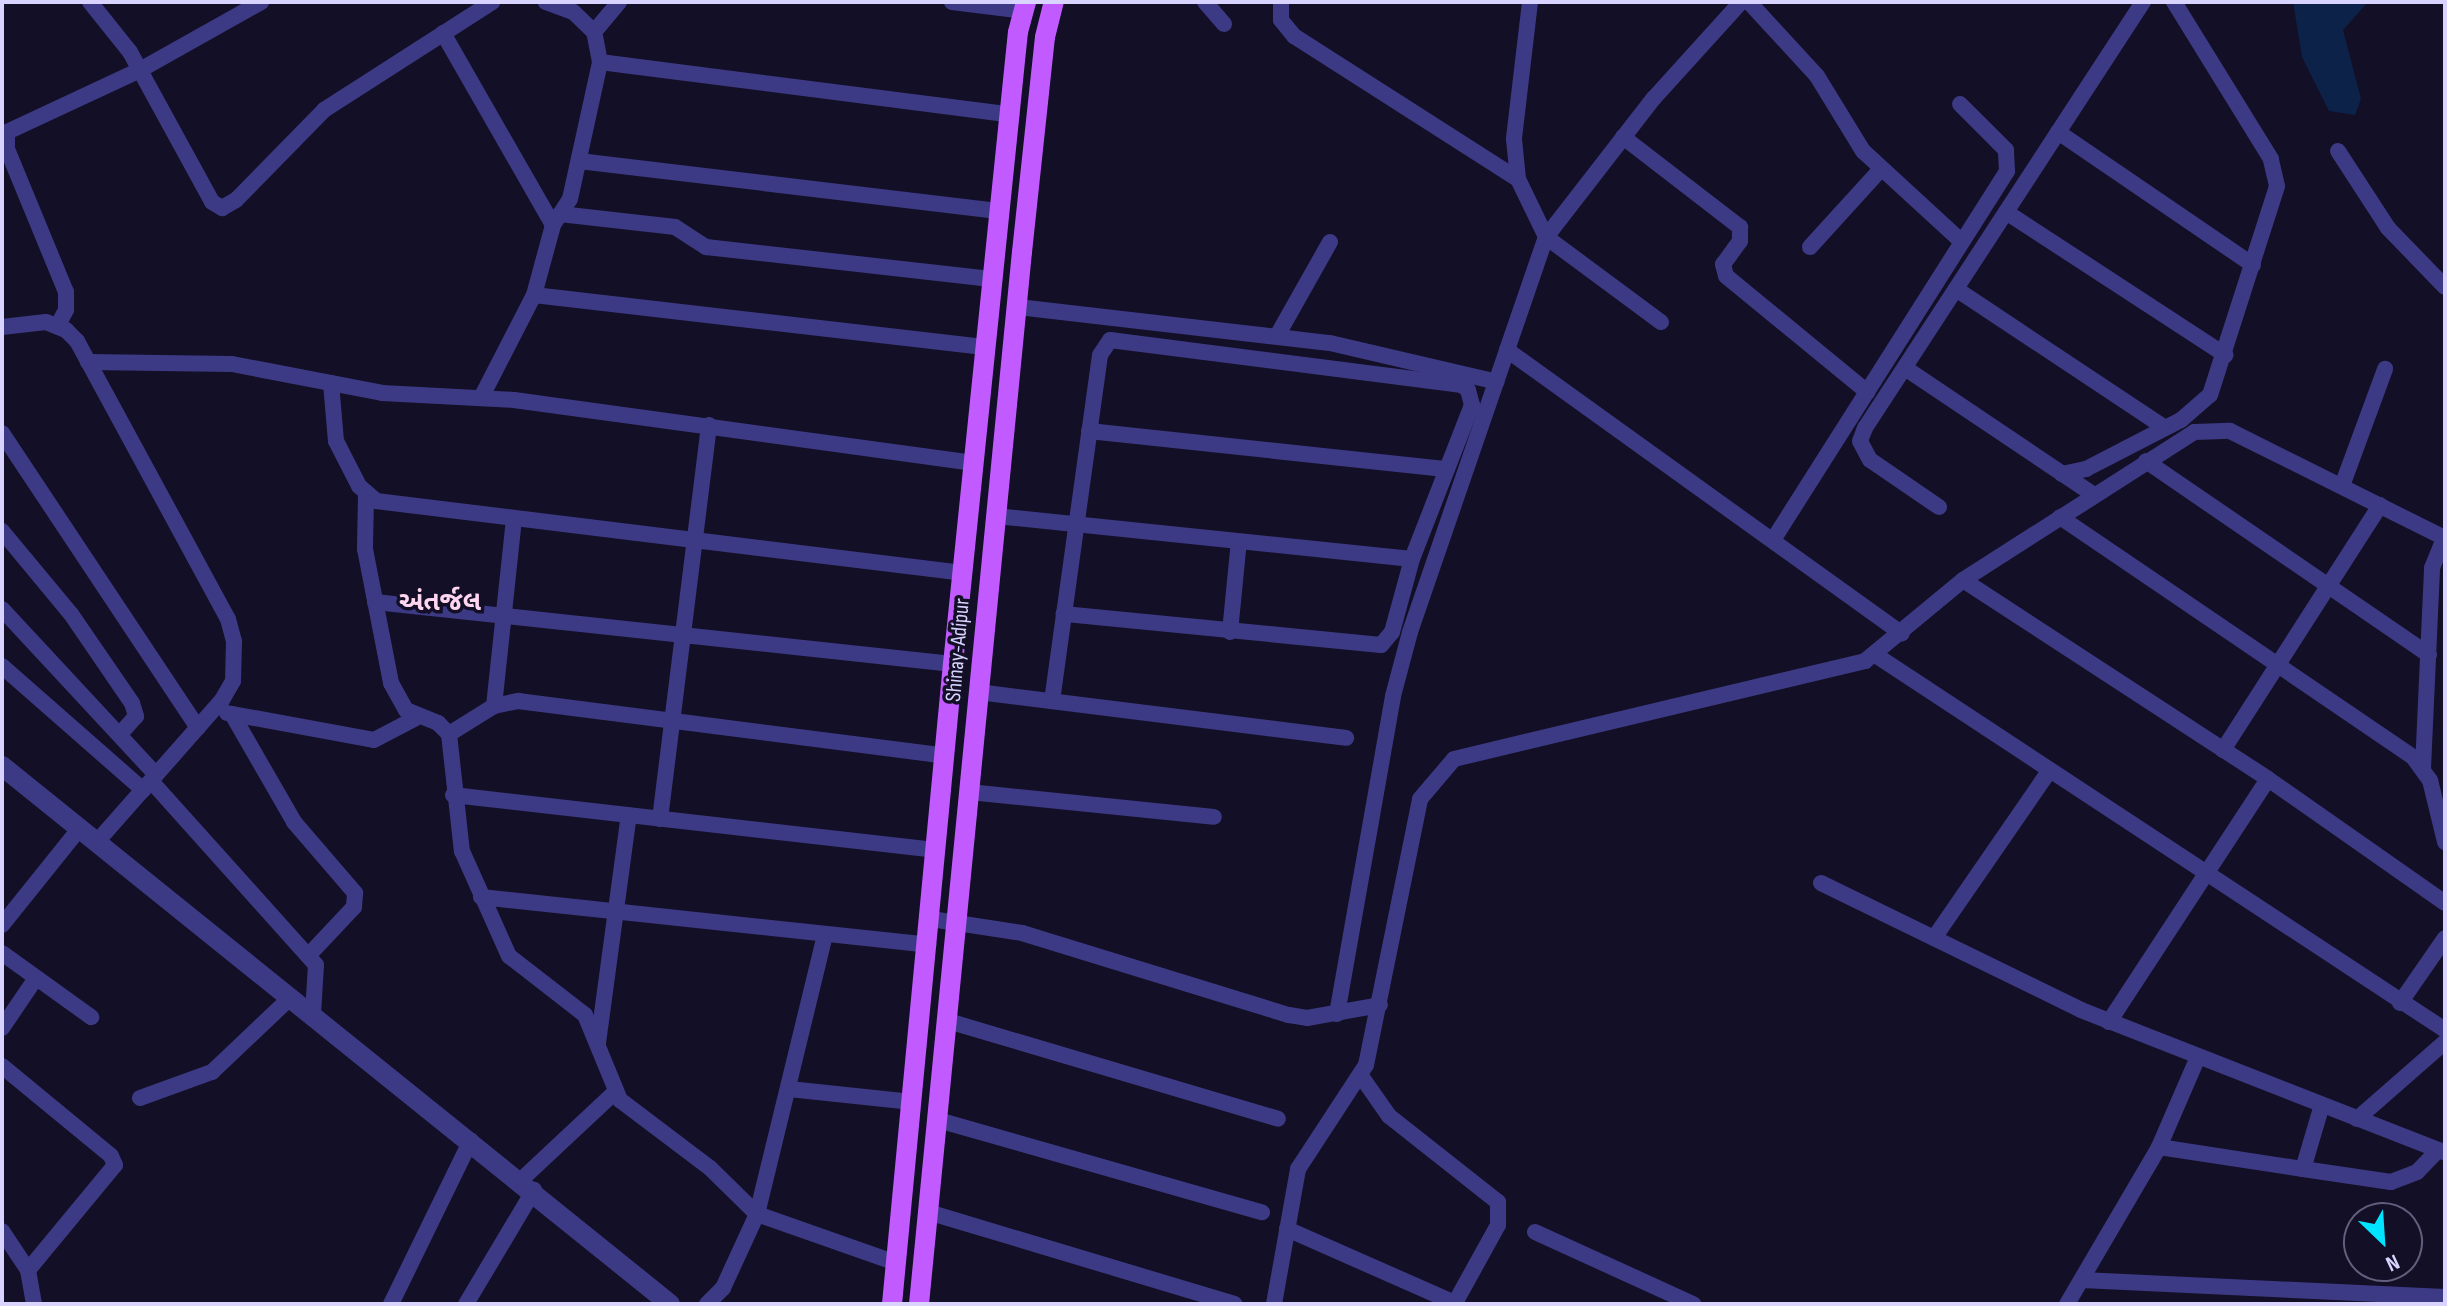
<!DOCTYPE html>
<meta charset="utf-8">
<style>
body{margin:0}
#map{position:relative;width:2447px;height:1306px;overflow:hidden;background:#130f26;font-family:"Sofia Sans Condensed","Noto Sans Gujarati",sans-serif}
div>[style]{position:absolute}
.water>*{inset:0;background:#0c2248}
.minor>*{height:16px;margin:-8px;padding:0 8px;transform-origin:8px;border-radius:8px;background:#3d3a85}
.tertiary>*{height:20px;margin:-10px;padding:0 10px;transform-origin:10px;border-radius:10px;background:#3d3a85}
.primary>*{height:20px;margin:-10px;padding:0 10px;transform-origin:10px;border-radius:10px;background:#c25bff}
span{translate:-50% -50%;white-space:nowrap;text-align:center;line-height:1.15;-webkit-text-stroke:7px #130f26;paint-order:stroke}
.street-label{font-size:22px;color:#d9d4ff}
.quarter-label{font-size:26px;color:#ffd6f0;font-weight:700}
.frame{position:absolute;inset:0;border:4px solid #d9d4ff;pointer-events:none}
.north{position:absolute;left:2343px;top:1202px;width:80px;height:80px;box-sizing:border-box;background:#130f26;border:2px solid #625e7d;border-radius:50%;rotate:155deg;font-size:22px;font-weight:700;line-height:32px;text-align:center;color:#d9d4ff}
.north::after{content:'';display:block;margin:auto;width:28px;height:36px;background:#00e5ff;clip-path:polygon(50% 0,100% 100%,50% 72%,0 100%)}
</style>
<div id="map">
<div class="water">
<i style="clip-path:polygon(2293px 2px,2368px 2px,2343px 30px,2361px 99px,2355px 115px,2329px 111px,2302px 57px)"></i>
</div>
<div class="minor">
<i style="left:90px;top:2px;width:64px;rotate:51.3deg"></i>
<i style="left:130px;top:52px;width:171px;rotate:61.3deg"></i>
<i style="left:212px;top:202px;width:12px;rotate:31deg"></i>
<i style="left:222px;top:208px;width:16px;rotate:-30deg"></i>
<i style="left:236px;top:200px;width:126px;rotate:-45.6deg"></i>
<i style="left:324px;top:110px;width:200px;rotate:-32.7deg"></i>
<i style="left:952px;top:2px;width:73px;rotate:7.1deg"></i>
<i style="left:1205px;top:2px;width:29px;rotate:49deg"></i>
<i style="left:1281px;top:2px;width:18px;rotate:90deg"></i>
<i style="left:1281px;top:20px;width:21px;rotate:51deg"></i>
<i style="left:1294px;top:36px;width:266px;rotate:32.6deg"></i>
<i style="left:1530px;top:2px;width:138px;rotate:96.7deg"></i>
<i style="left:1514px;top:139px;width:40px;rotate:84.3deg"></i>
<i style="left:1518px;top:179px;width:64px;rotate:64.2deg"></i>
<i style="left:1546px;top:237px;width:143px;rotate:36.5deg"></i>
<i style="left:1749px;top:2px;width:100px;rotate:47.4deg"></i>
<i style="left:1817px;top:76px;width:88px;rotate:58.5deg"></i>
<i style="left:1863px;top:151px;width:134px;rotate:42.6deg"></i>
<i style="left:594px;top:32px;width:39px;rotate:-50deg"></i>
<i style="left:443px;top:33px;width:221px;rotate:60.2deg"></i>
<i style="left:600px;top:62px;width:415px;rotate:7.3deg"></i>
<i style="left:2058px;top:132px;width:236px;rotate:34.3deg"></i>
<i style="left:1623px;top:137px;width:148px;rotate:37.6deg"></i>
<i style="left:1740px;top:227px;width:14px;rotate:90deg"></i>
<i style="left:1740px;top:241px;width:29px;rotate:126deg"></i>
<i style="left:1723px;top:264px;width:12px;rotate:76deg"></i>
<i style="left:1726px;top:276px;width:183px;rotate:39.4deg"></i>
<i style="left:2338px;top:151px;width:92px;rotate:57deg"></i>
<i style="left:2388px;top:228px;width:82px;rotate:46deg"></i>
<i style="left:579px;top:161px;width:424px;rotate:6.8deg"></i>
<i style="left:2006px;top:212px;width:262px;rotate:33.1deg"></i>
<i style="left:560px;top:214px;width:116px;rotate:6.4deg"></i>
<i style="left:675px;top:227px;width:37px;rotate:33deg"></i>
<i style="left:706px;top:247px;width:289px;rotate:6.4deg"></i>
<i style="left:1810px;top:247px;width:105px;rotate:-47.7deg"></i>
<i style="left:1956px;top:289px;width:251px;rotate:33.6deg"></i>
<i style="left:534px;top:295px;width:455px;rotate:6.6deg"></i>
<i style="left:1018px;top:307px;width:314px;rotate:6.6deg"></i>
<i style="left:1330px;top:343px;width:171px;rotate:13.1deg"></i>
<i style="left:58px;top:325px;width:17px;rotate:-62deg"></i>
<i style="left:66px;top:310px;width:18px;rotate:-90deg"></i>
<i style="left:66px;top:292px;width:155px;rotate:-112.4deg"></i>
<i style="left:7px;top:149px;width:17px;rotate:-90deg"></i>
<i style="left:7px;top:132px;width:147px;rotate:-25deg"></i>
<i style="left:140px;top:70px;width:139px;rotate:-29.3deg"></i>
<i style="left:2px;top:327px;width:44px;rotate:-6.5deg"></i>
<i style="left:46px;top:322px;width:22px;rotate:22deg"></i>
<i style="left:66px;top:330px;width:16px;rotate:45deg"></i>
<i style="left:77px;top:341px;width:316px;rotate:61.5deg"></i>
<i style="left:228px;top:619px;width:23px;rotate:75deg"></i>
<i style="left:234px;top:641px;width:40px;rotate:91.4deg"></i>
<i style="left:233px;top:681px;width:22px;rotate:120deg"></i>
<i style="left:222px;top:700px;width:189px;rotate:131.4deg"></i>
<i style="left:1277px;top:336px;width:108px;rotate:-60.6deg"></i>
<i style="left:1507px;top:350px;width:120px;rotate:-71deg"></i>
<i style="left:1546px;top:237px;width:176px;rotate:-52.2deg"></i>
<i style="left:1654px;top:98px;width:130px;rotate:-47.8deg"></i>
<i style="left:88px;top:362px;width:144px;rotate:0.8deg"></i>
<i style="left:232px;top:364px;width:153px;rotate:10.9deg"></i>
<i style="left:382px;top:393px;width:132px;rotate:3deg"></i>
<i style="left:514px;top:400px;width:464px;rotate:7.8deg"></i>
<i style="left:1905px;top:368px;width:228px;rotate:33.9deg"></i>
<i style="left:331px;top:383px;width:58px;rotate:85.1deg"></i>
<i style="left:336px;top:441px;width:51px;rotate:62.9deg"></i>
<i style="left:359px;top:486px;width:23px;rotate:41deg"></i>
<i style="left:376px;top:501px;width:591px;rotate:6.99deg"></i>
<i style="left:481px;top:398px;width:116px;rotate:-62.8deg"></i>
<i style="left:534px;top:295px;width:73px;rotate:-74.8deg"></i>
<i style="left:553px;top:225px;width:31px;rotate:-57deg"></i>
<i style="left:570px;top:199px;width:140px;rotate:-77.6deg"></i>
<i style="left:600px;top:62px;width:31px;rotate:-101deg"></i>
<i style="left:594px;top:32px;width:29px;rotate:-136deg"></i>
<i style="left:573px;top:12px;width:29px;rotate:-160deg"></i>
<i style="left:1089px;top:431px;width:360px;rotate:6.1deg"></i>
<i style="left:2px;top:433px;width:354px;rotate:56.4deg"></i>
<i style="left:2146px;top:461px;width:343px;rotate:34.4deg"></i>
<i style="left:2062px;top:474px;width:25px;rotate:-12deg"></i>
<i style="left:2086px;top:469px;width:107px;rotate:-27.3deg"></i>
<i style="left:2181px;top:420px;width:38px;rotate:-41deg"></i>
<i style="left:2210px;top:395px;width:219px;rotate:-72.2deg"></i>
<i style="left:2277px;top:186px;width:28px;rotate:-103deg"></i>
<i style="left:2271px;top:159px;width:185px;rotate:-121.7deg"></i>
<i style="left:2342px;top:486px;width:125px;rotate:-69.8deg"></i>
<i style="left:366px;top:495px;width:54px;rotate:91.1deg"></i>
<i style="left:365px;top:549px;width:136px;rotate:79deg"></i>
<i style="left:391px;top:683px;width:31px;rotate:61deg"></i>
<i style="left:406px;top:710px;width:35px;rotate:22deg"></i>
<i style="left:438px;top:723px;width:16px;rotate:45deg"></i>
<i style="left:449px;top:734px;width:118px;rotate:83.7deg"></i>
<i style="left:462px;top:851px;width:115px;rotate:65.9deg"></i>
<i style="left:509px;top:956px;width:96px;rotate:37.8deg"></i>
<i style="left:585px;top:1015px;width:92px;rotate:67.6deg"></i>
<i style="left:620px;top:1100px;width:113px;rotate:37.1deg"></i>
<i style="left:710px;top:1168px;width:66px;rotate:44.4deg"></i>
<i style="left:757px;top:1214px;width:147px;rotate:19.4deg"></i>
<i style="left:1939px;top:507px;width:83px;rotate:-145.7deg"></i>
<i style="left:1870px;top:460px;width:21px;rotate:-118deg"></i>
<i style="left:1860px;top:441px;width:14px;rotate:-69deg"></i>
<i style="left:1865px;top:428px;width:509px;rotate:-56.87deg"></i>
<i style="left:996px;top:516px;width:418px;rotate:5.9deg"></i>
<i style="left:2060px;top:517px;width:427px;rotate:34.2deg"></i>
<i style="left:2413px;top:757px;width:29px;rotate:54deg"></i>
<i style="left:2430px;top:780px;width:64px;rotate:76.4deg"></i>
<i style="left:2px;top:531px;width:108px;rotate:50.3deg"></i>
<i style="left:71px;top:614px;width:108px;rotate:55.6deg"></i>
<i style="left:132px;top:703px;width:14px;rotate:73deg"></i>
<i style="left:136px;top:716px;width:23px;rotate:131deg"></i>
<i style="left:1773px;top:540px;width:437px;rotate:-57.6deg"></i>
<i style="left:2007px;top:171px;width:21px;rotate:-93deg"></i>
<i style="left:2006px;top:150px;width:65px;rotate:-135deg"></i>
<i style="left:1963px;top:580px;width:364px;rotate:33.1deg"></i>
<i style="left:2268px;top:779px;width:216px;rotate:35deg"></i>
<i style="left:375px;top:602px;width:581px;rotate:6.12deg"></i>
<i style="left:2px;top:609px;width:226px;rotate:47.1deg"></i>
<i style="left:1230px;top:632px;width:91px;rotate:-84.4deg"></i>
<i style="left:1877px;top:656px;width:680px;rotate:33.36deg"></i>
<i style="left:2px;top:666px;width:188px;rotate:41.3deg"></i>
<i style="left:978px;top:692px;width:371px;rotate:7.1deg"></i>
<i style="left:1052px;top:701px;width:349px;rotate:-82.1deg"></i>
<i style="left:1100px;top:355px;width:18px;rotate:-56deg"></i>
<i style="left:1110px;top:340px;width:355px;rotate:7.3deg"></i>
<i style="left:1462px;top:385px;width:8px;rotate:40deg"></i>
<i style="left:1468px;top:390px;width:16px;rotate:75deg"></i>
<i style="left:1472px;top:405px;width:165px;rotate:111.3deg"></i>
<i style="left:1412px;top:559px;width:76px;rotate:105.3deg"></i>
<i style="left:1392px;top:632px;width:17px;rotate:130deg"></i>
<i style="left:1381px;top:645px;width:319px;rotate:-174.4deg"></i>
<i style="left:494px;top:706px;width:188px;rotate:-83.9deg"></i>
<i style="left:227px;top:713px;width:149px;rotate:10.4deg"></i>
<i style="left:374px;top:740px;width:47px;rotate:-27.6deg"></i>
<i style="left:232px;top:714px;width:125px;rotate:60.1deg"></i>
<i style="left:294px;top:822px;width:94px;rotate:49.3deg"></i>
<i style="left:355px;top:893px;width:14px;rotate:94deg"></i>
<i style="left:354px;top:907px;width:67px;rotate:133.2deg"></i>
<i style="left:449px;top:734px;width:53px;rotate:-31.9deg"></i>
<i style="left:494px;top:706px;width:25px;rotate:-12deg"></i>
<i style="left:518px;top:701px;width:431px;rotate:7.3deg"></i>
<i style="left:2223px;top:750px;width:291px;rotate:-57.3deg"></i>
<i style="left:2423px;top:768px;width:200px;rotate:-87.4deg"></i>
<i style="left:2432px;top:568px;width:35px;rotate:-68deg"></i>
<i style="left:151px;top:781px;width:247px;rotate:48.1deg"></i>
<i style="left:316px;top:965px;width:49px;rotate:93.5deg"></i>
<i style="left:969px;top:792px;width:246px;rotate:5.8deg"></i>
<i style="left:453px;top:795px;width:487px;rotate:6.5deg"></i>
<i style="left:660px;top:819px;width:397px;rotate:-82.9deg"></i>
<i style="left:1821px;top:883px;width:289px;rotate:26deg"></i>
<i style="left:2081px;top:1010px;width:391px;rotate:21.4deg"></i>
<i style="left:481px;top:897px;width:450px;rotate:6.1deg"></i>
<i style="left:931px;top:919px;width:92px;rotate:8.7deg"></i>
<i style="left:1022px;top:933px;width:279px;rotate:17.1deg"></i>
<i style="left:1289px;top:1015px;width:18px;rotate:9deg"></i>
<i style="left:1307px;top:1018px;width:74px;rotate:-10.1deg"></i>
<i style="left:2px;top:925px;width:124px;rotate:-51.2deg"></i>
<i style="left:1934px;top:938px;width:203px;rotate:-55.4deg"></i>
<i style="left:2px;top:953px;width:110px;rotate:35.7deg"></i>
<i style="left:2400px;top:1003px;width:79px;rotate:-55.3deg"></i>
<i style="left:1337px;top:1014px;width:323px;rotate:-80deg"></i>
<i style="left:1393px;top:696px;width:66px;rotate:-75.1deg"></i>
<i style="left:1410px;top:632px;width:298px;rotate:-71deg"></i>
<i style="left:1507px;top:350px;width:486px;rotate:35.7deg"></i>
<i style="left:948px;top:1021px;width:344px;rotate:16.5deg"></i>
<i style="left:2109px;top:1022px;width:290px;rotate:-56.8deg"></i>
<i style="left:2px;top:1028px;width:60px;rotate:-55.8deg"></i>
<i style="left:598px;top:1043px;width:230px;rotate:-82.3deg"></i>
<i style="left:2px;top:1066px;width:141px;rotate:39.5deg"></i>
<i style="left:111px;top:1156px;width:10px;rotate:66deg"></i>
<i style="left:115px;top:1165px;width:136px;rotate:129.6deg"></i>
<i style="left:1361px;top:1076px;width:49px;rotate:55deg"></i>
<i style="left:1389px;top:1116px;width:139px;rotate:38.3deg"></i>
<i style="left:1498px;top:1202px;width:23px;rotate:90deg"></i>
<i style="left:1498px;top:1225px;width:89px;rotate:118.9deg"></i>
<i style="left:789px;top:1089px;width:124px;rotate:6deg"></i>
<i style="left:140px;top:1098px;width:77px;rotate:-19.9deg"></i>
<i style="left:212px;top:1072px;width:109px;rotate:-43.5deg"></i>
<i style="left:2357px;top:1119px;width:117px;rotate:-41.2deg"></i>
<i style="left:938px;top:1120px;width:337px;rotate:15.9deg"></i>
<i style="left:2159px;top:1147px;width:98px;rotate:-66.6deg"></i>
<i style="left:2303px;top:1169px;width:89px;rotate:8.4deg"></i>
<i style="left:2391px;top:1182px;width:28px;rotate:-21deg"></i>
<i style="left:2417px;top:1172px;width:29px;rotate:-46deg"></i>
<i style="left:521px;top:1180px;width:127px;rotate:-43.1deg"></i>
<i style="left:928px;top:1212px;width:320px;rotate:16.7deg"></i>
<i style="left:1287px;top:1229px;width:186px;rotate:23.8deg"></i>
<i style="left:2px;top:1231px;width:47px;rotate:56.3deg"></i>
<i style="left:28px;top:1270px;width:35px;rotate:80deg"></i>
<i style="left:1535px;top:1232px;width:174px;rotate:24.5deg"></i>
<i style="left:2082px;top:1280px;width:363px;rotate:2.7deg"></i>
<i style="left:391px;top:1304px;width:182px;rotate:-64deg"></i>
<i style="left:466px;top:1304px;width:133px;rotate:-59.2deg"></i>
<i style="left:707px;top:1304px;width:23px;rotate:-45deg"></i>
<i style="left:723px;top:1288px;width:81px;rotate:-65.3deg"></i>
<i style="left:757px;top:1214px;width:288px;rotate:-76.3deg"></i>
<i style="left:1274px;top:1304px;width:137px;rotate:-79.9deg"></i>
<i style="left:1298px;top:1169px;width:124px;rotate:-56.8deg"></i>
<i style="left:1366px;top:1065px;width:271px;rotate:-78.5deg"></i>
<i style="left:1420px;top:799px;width:52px;rotate:-49.6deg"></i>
<i style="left:1454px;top:759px;width:423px;rotate:-13.4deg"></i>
<i style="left:1865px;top:661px;width:127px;rotate:-39.6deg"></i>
<i style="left:1963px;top:580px;width:274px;rotate:-32.6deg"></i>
<i style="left:2194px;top:432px;width:36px;rotate:-2deg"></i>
<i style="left:2230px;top:431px;width:238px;rotate:26.5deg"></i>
<i style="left:2067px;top:1304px;width:182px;rotate:-59.6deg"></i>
<i style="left:2159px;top:1147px;width:146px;rotate:8.7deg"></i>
<i style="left:2303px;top:1169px;width:67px;rotate:-73.5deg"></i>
</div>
<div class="tertiary">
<i style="left:2px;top:766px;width:858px;rotate:38.85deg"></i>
</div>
<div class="primary">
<i style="left:892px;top:1304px;width:643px;rotate:-84.56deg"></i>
<i style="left:953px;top:664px;width:635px;rotate:-84.13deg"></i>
<i style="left:1018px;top:32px;width:31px;rotate:-75deg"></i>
<i style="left:919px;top:1304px;width:1057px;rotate:-84.41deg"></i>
<i style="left:1022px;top:252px;width:216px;rotate:-83.9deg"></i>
<i style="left:1045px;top:37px;width:36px;rotate:-76deg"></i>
</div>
<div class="street-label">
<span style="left:958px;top:650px;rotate:-85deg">Shinay-Adipur</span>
</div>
<div class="quarter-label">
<span style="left:440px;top:603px">અંતર્જલ</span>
</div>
<div class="frame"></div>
<div class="north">N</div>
</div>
